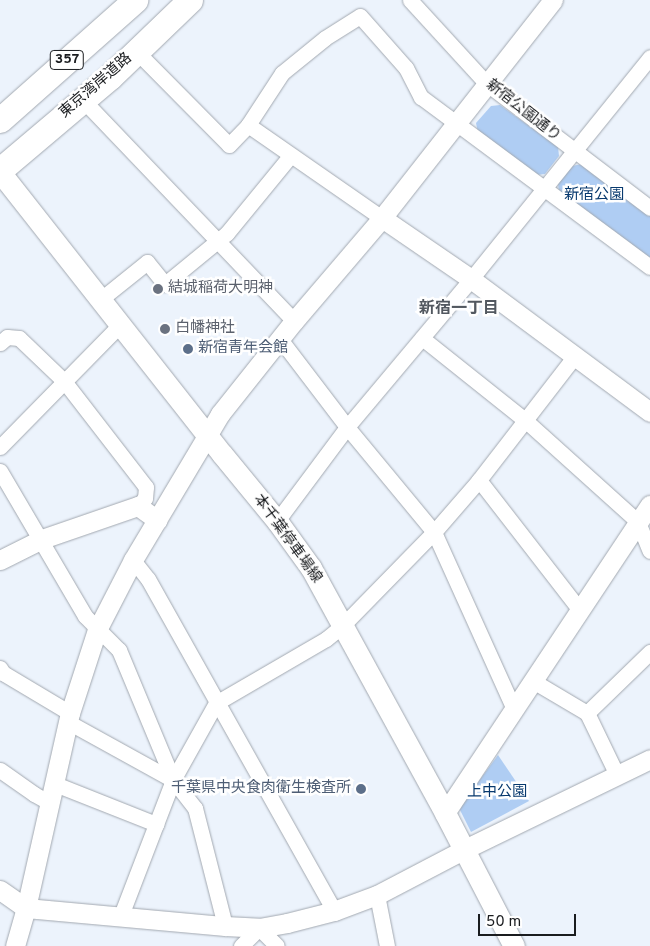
<!DOCTYPE html>
<meta charset="utf-8">
<style>
body{margin:0}
#map{position:relative;width:650px;height:946px;overflow:hidden;background:#ecf3fc;font-family:Overpass,"Noto Sans JP",sans-serif}
div>[style]{position:absolute}
.green>*{inset:0;background:#afcdf3}
.roads{filter:drop-shadow(0 0 1px #a2a8b0) drop-shadow(0 0 1px #a2a8b0)}
.minor>*{height:15px;margin:-7.5px;padding:0 7.5px;transform-origin:7.5px;border-radius:7.5px;background:#fff}
.tertiary>*{height:19px;margin:-9.5px;padding:0 9.5px;transform-origin:9.5px;border-radius:9.5px;background:#fff}
.secondary>*{height:21px;margin:-10.5px;padding:0 10.5px;transform-origin:10.5px;border-radius:10.5px;background:#fff}
.trunk>*{height:25px;margin:-12.5px;padding:0 12.5px;transform-origin:12.5px;border-radius:12.5px;background:#fff}
.dots>*{width:14px;height:14px;translate:-50% -50%;box-sizing:border-box;border:2px solid #fff;border-radius:50%}
span{translate:-50% -50%;white-space:nowrap;text-align:center;line-height:1.15;-webkit-text-stroke:5px #fff;paint-order:stroke}
.shield-label span{padding:1px 4px;background:#fff;border:1px solid;border-radius:4px;-webkit-text-stroke-width:0}
.shield-label{font-size:14px;color:#1a1c1f;font-weight:700}
.street-label{font-size:15px;color:#1a1c1f}
.park-label{font-size:15px;color:#07396e}
.worship-label{font-size:15px;color:#5b616d}
.left{translate:0 -50%;text-align:left}
.service-label{font-size:15px;color:#4e5e75}
.right{translate:-100% -50%;text-align:right}
.neighbourhood-label{font-size:16px;color:#525860;font-weight:700}
.scale{position:absolute;left:478px;top:914px;width:98px;height:22px;box-sizing:border-box;border:2px solid #1a1c1f;border-top:0;padding-left:6px;font-size:15px;line-height:18px;white-space:nowrap;color:#1a1c1f;-webkit-text-stroke:4px #fff;paint-order:stroke}
</style>
<div id="map">
<div class="green">
<i style="clip-path:polygon(500px 105px,558px 147px,559px 156px,545px 174px,536px 175px,478px 133px,476px 123px,491px 106px)"></i>
<i style="clip-path:polygon(582px 164px,650px 215px,650px 260px,559px 193px,558px 183px,572px 166px)"></i>
<i style="clip-path:polygon(498px 755px,529px 801px,471px 832px,459px 808px)"></i>
</div>
<div class="roads">
<div class="minor">
<i style="left:410px;top:0;width:113px;rotate:47.5deg"></i>
<i style="left:486px;top:83px;width:206px;rotate:37.3deg"></i>
<i style="left:136px;top:51px;width:132px;rotate:45.3deg"></i>
<i style="left:229px;top:145px;width:28px;rotate:-46deg"></i>
<i style="left:248px;top:125px;width:62px;rotate:-56.8deg"></i>
<i style="left:282px;top:73px;width:55px;rotate:-39.1deg"></i>
<i style="left:325px;top:38px;width:41px;rotate:-32.2deg"></i>
<i style="left:360px;top:16px;width:69px;rotate:48.5deg"></i>
<i style="left:406px;top:68px;width:33px;rotate:63deg"></i>
<i style="left:421px;top:97px;width:285px;rotate:36.6deg"></i>
<i style="left:82px;top:99px;width:307px;rotate:46.3deg"></i>
<i style="left:248px;top:125px;width:163px;rotate:34.8deg"></i>
<i style="left:101px;top:299px;width:59px;rotate:-38.8deg"></i>
<i style="left:147px;top:262px;width:28px;rotate:51deg"></i>
<i style="left:165px;top:284px;width:80px;rotate:-39.4deg"></i>
<i style="left:227px;top:233px;width:99px;rotate:-50.7deg"></i>
<i style="left:422px;top:338px;width:133px;rotate:38.6deg"></i>
<i style="left:526px;top:421px;width:151px;rotate:42deg"></i>
<i style="left:638px;top:522px;width:31px;rotate:68deg"></i>
<i style="left:280px;top:339px;width:111px;rotate:52.7deg"></i>
<i style="left:347px;top:427px;width:136px;rotate:50.4deg"></i>
<i style="left:434px;top:532px;width:194px;rotate:65.7deg"></i>
<i style="left:0;top:343px;width:9px;rotate:-41deg"></i>
<i style="left:7px;top:337px;width:12px;rotate:5deg"></i>
<i style="left:19px;top:338px;width:62px;rotate:43.7deg"></i>
<i style="left:64px;top:381px;width:134px;rotate:52.3deg"></i>
<i style="left:146px;top:487px;width:11px;rotate:95deg"></i>
<i style="left:145px;top:498px;width:11px;rotate:131deg"></i>
<i style="left:0;top:447px;width:173px;rotate:-45.5deg"></i>
<i style="left:0;top:471px;width:168px;rotate:59.6deg"></i>
<i style="left:85px;top:616px;width:48px;rotate:45deg"></i>
<i style="left:119px;top:650px;width:141px;rotate:67.4deg"></i>
<i style="left:173px;top:780px;width:36px;rotate:52deg"></i>
<i style="left:195px;top:808px;width:122px;rotate:75.7deg"></i>
<i style="left:479px;top:480px;width:165px;rotate:52.2deg"></i>
<i style="left:277px;top:521px;width:117px;rotate:-53.3deg"></i>
<i style="left:347px;top:427px;width:193px;rotate:-50deg"></i>
<i style="left:471px;top:279px;width:285px;rotate:-51.1deg"></i>
<i style="left:133px;top:560px;width:24px;rotate:52deg"></i>
<i style="left:148px;top:579px;width:381px;rotate:60.7deg"></i>
<i style="left:0;top:668px;width:6px;rotate:59deg"></i>
<i style="left:3px;top:673px;width:78px;rotate:30.8deg"></i>
<i style="left:533px;top:681px;width:63px;rotate:30.7deg"></i>
<i style="left:68px;top:722px;width:120px;rotate:28.9deg"></i>
<i style="left:0;top:770px;width:42px;rotate:35.2deg"></i>
<i style="left:34px;top:794px;width:18px;rotate:29deg"></i>
<i style="left:617px;top:775px;width:69px;rotate:-115.8deg"></i>
<i style="left:587px;top:713px;width:88px;rotate:-44.1deg"></i>
<i style="left:55px;top:784px;width:109px;rotate:21.6deg"></i>
<i style="left:377px;top:895px;width:52px;rotate:78.9deg"></i>
<i style="left:120px;top:918px;width:148px;rotate:-69deg"></i>
<i style="left:173px;top:780px;width:88px;rotate:-60.8deg"></i>
<i style="left:216px;top:703px;width:127px;rotate:-30.2deg"></i>
<i style="left:326px;top:639px;width:22px;rotate:-39deg"></i>
<i style="left:343px;top:625px;width:130px;rotate:-45.6deg"></i>
<i style="left:434px;top:532px;width:69px;rotate:-49.1deg"></i>
<i style="left:479px;top:480px;width:155px;rotate:-52.3deg"></i>
<i style="left:241px;top:946px;width:25px;rotate:-45deg"></i>
<i style="left:259px;top:928px;width:25px;rotate:45deg"></i>
</div>
<div class="tertiary">
<i style="left:382px;top:218px;width:108px;rotate:34.4deg"></i>
<i style="left:471px;top:279px;width:223px;rotate:36.6deg"></i>
<i style="left:0;top:560px;width:47px;rotate:-26.6deg"></i>
<i style="left:42px;top:539px;width:102px;rotate:-19deg"></i>
<i style="left:138px;top:506px;width:24px;rotate:36deg"></i>
<i style="left:445px;top:813px;width:370px;rotate:-56.4deg"></i>
<i style="left:0;top:890px;width:32px;rotate:35deg"></i>
<i style="left:26px;top:908px;width:200px;rotate:5.2deg"></i>
<i style="left:225px;top:926px;width:34px;rotate:3deg"></i>
<i style="left:259px;top:928px;width:28px;rotate:-10deg"></i>
<i style="left:287px;top:923px;width:49px;rotate:-14.3deg"></i>
<i style="left:334px;top:911px;width:46px;rotate:-20.4deg"></i>
<i style="left:377px;top:895px;width:97px;rotate:-27.6deg"></i>
<i style="left:463px;top:850px;width:208px;rotate:-25.9deg"></i>
<i style="left:15px;top:946px;width:40px;rotate:-74deg"></i>
<i style="left:26px;top:908px;width:200px;rotate:-77.3deg"></i>
<i style="left:70px;top:713px;width:87px;rotate:-72deg"></i>
<i style="left:97px;top:630px;width:79px;rotate:-62.8deg"></i>
<i style="left:133px;top:560px;width:170px;rotate:-59.2deg"></i>
<i style="left:220px;top:414px;width:119px;rotate:-51.5deg"></i>
<i style="left:294px;top:321px;width:135px;rotate:-49.5deg"></i>
<i style="left:382px;top:218px;width:277px;rotate:-51.9deg"></i>
</div>
<div class="secondary">
<i style="left:0;top:172px;width:359px;rotate:51.8deg"></i>
<i style="left:222px;top:454px;width:87px;rotate:50.6deg"></i>
<i style="left:277px;top:521px;width:58px;rotate:54.1deg"></i>
<i style="left:311px;top:568px;width:279px;rotate:61.3deg"></i>
<i style="left:445px;top:813px;width:150px;rotate:62.6deg"></i>
</div>
<div class="trunk">
<i style="left:0;top:120px;width:181px;rotate:-41.6deg"></i>
<i style="left:0;top:170px;width:144px;rotate:-40.2deg"></i>
<i style="left:110px;top:77px;width:111px;rotate:-43.9deg"></i>
</div>
</div>
<div class="dots">
<i style="left:158px;top:289px;background:#6b7280"></i>
<i style="left:165px;top:329px;background:#6b7280"></i>
<i style="left:188px;top:349px;background:#5c6f8a"></i>
<i style="left:361px;top:789px;background:#5c6f8a"></i>
</div>
<div class="shield-label">
<span style="left:67px;top:60px">357</span>
</div>
<div class="street-label">
<span style="left:96px;top:86px;rotate:-41deg">東京湾岸道路</span>
<span style="left:523px;top:111px;rotate:38deg">新宿公園通り</span>
<span style="left:287px;top:539px;rotate:54deg">本千葉停車場線</span>
</div>
<div class="park-label">
<span style="left:594px;top:196px">新宿公園</span>
<span style="left:497px;top:793px">上中公園</span>
</div>
<div class="worship-label">
<span class="left" style="left:168px;top:289px">結城稲荷大明神</span>
<span class="left" style="left:175px;top:329px">白幡神社</span>
</div>
<div class="service-label">
<span class="left" style="left:198px;top:349px">新宿青年会館</span>
<span class="right" style="left:351px;top:789px">千葉県中央食肉衛生検査所</span>
</div>
<div class="neighbourhood-label">
<span style="left:459px;top:309px">新宿一丁目</span>
</div>
<div class="scale">50 m</div>
</div>
